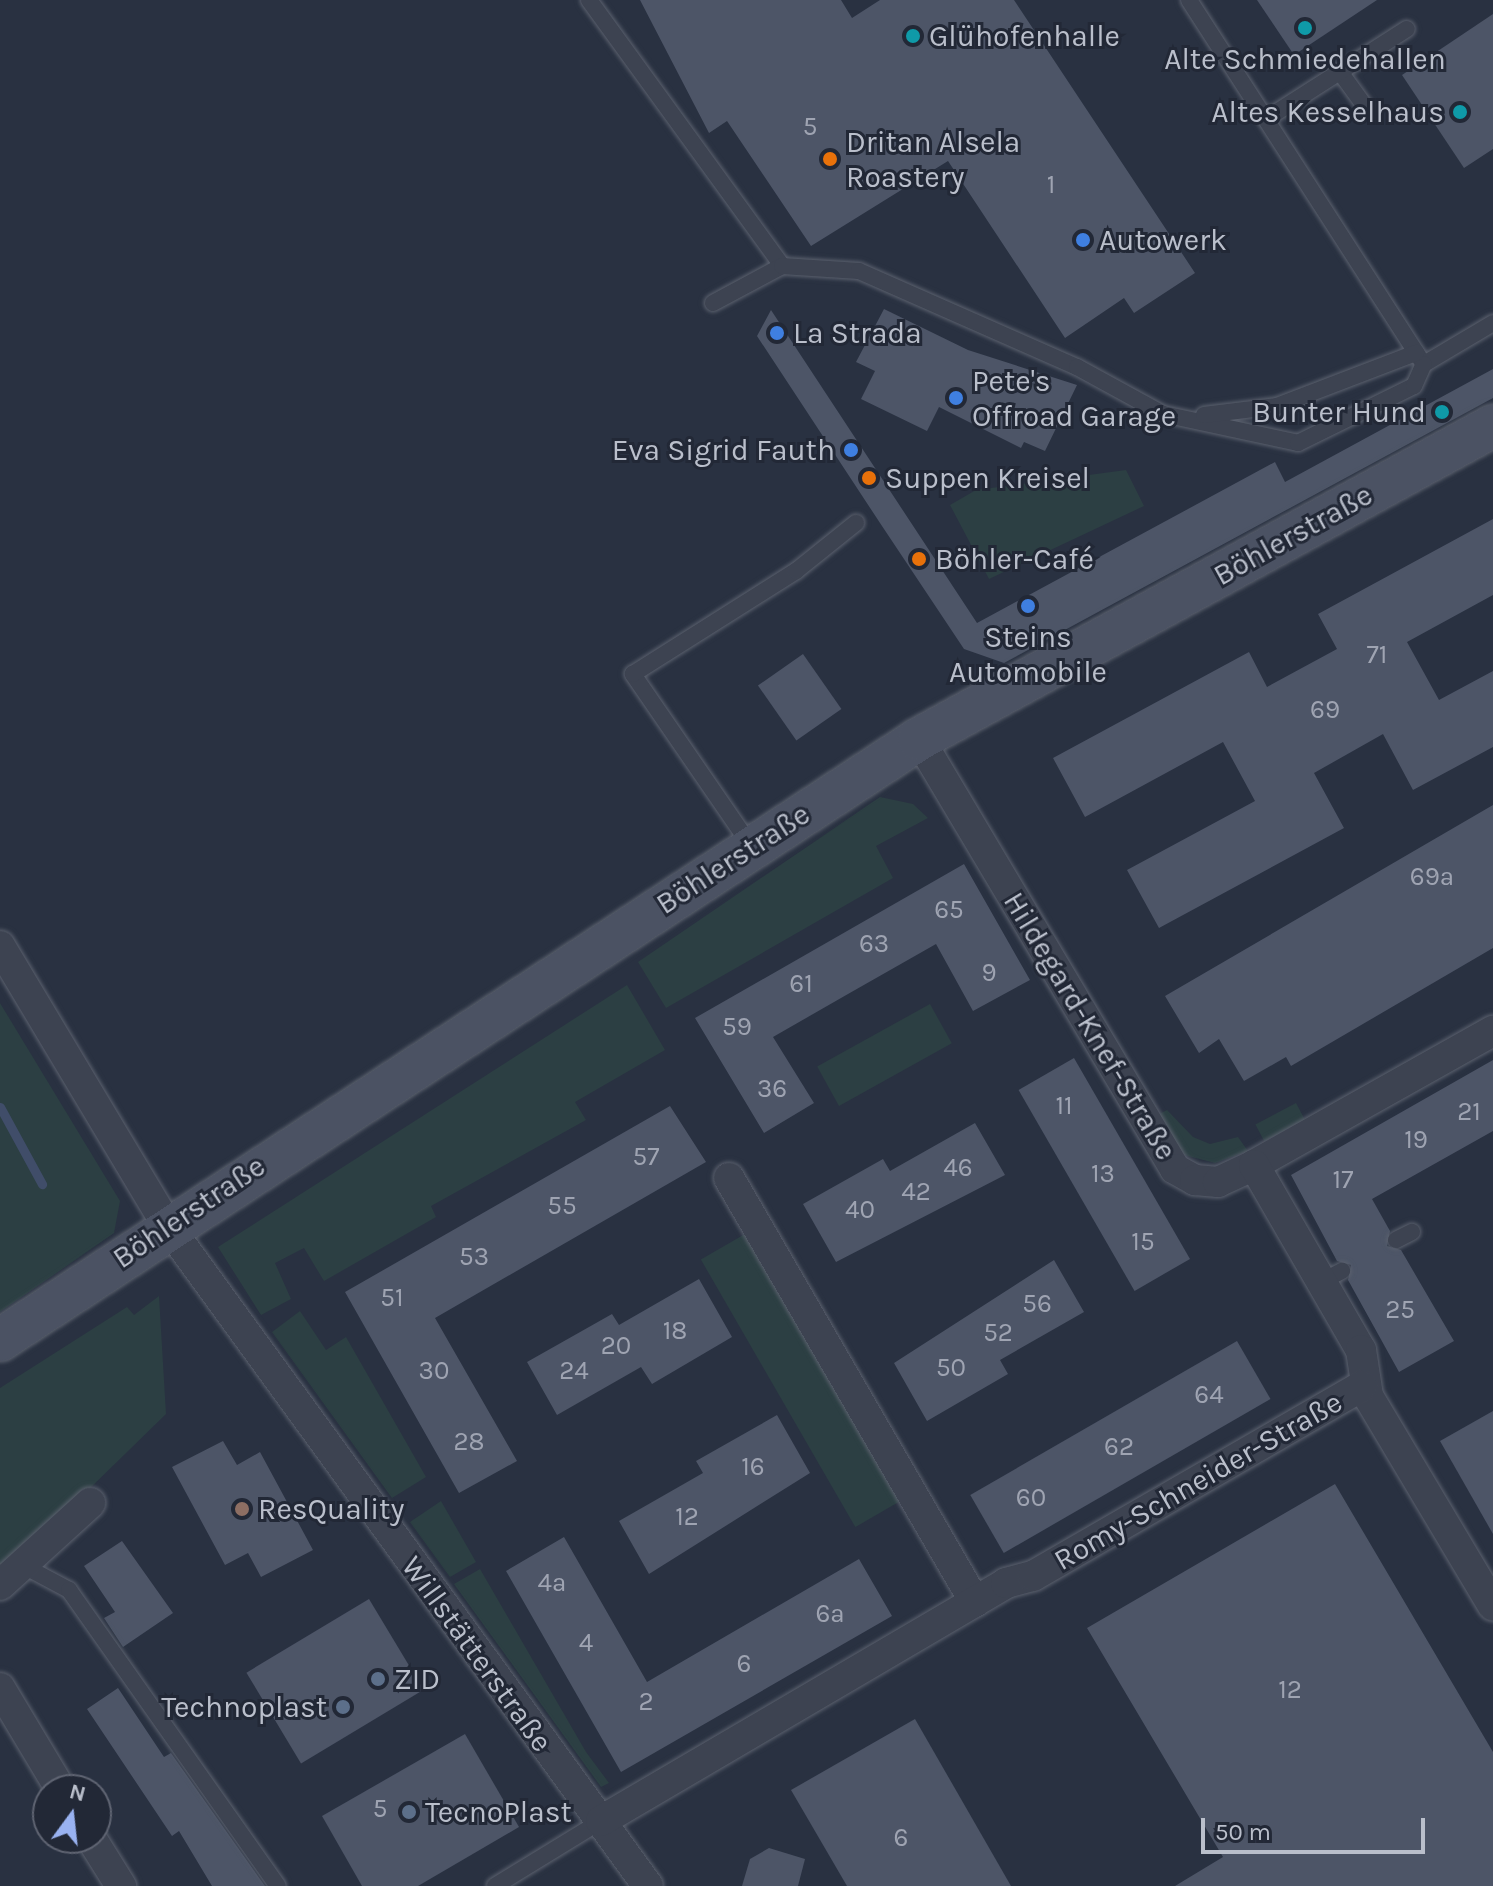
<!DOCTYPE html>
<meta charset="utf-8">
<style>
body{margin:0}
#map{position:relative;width:1493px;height:1886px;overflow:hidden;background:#293141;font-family:Karla,sans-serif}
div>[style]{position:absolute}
.green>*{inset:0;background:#2c3f43;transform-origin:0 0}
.stream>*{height:9px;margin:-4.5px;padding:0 4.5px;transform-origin:4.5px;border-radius:4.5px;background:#404d69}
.building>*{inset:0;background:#4d5567;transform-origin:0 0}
.roads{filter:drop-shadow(0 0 2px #5b616e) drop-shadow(0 0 2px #5b616e)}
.lane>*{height:16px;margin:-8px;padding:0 8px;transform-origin:8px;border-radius:8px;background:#3d4351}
.street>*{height:30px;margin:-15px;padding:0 15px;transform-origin:15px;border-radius:15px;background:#3d4351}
.secondary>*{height:42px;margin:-21px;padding:0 21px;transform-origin:21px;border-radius:21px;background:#4b5263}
.dots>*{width:22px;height:22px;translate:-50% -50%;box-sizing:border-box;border:4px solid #222836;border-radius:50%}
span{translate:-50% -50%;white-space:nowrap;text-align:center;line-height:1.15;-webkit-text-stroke:6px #222836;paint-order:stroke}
.number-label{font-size:26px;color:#9fa4b2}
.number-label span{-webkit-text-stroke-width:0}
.poi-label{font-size:30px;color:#babfcb}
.left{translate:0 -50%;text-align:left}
.right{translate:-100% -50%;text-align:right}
.street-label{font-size:30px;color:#babfcb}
.north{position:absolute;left:32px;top:1774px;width:80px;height:80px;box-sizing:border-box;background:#222836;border:2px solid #5f6472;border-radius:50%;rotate:15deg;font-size:22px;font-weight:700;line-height:32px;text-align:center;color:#babfcb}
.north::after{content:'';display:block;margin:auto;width:28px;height:36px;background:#99b2f1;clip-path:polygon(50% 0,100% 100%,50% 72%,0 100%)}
.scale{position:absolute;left:1201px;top:1818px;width:224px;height:36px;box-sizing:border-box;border:4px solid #babfcb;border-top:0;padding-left:10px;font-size:24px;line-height:28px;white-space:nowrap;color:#babfcb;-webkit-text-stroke:6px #222836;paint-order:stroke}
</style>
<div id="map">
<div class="green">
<i style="clip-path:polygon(1126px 470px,1144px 506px,989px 579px,950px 505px,976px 490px)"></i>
<i style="clip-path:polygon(880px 797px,913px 804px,928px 818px,876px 846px,893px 878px,666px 1008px,638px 962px)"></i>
<i style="clip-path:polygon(627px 985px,665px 1050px,575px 1102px,586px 1120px,431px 1206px,436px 1217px,324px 1281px,304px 1248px,275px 1263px,291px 1299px,261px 1315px,218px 1247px)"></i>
<i style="clip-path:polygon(0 1003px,120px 1201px,114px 1233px,0 1312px)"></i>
<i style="left:930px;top:1004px;width:45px;height:129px;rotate:61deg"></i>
<i style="left:1296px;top:1103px;width:19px;height:46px;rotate:62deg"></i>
<i style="clip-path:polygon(1167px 1110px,1193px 1137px,1210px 1144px,1238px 1137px,1248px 1151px,1215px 1163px,1184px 1155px,1153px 1117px)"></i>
<i style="left:745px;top:1234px;width:309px;height:51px;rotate:60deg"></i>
<i style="clip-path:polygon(159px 1296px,166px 1414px,0 1576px,0 1388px,127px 1307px,134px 1315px)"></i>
<i style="clip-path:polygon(300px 1311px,326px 1350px,346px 1337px,426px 1477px,392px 1498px,272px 1332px)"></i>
<i style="clip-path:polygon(441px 1501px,476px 1562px,450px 1577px,410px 1522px)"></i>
<i style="clip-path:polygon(480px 1569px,586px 1752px,609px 1783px,601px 1787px,454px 1584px)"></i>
</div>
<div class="stream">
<i style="left:0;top:1107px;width:88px;rotate:61.4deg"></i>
</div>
<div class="building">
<i style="clip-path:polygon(640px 0,841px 0,852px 18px,880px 0,1014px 0,1195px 273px,1134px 313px,1124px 298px,1065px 338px,948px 161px,811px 246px,727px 121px,709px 133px)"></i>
<i style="clip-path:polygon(1257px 0,1377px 0,1294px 55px)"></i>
<i style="clip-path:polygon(1493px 14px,1493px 149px,1464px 168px,1402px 75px)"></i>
<i style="clip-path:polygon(884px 309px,968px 350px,1077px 385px,1045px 451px,1024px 442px,1021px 448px,939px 407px,927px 431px,861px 399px,875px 371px,856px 362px)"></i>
<i style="clip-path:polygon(771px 310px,977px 623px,1275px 462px,1285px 482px,1493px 369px,1493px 398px,1004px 663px,964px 649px,880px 523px,757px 336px)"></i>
<i style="clip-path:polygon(1493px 519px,1493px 595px,1407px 642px,1439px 700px,1493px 671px,1493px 747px,1413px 790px,1383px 734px,1314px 773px,1344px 828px,1159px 928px,1127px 870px,1255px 801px,1223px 742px,1085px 817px,1053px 758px,1249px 652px,1267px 687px,1337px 649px,1318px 614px)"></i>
<i style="left:803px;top:654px;width:67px;height:55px;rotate:55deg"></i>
<i style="clip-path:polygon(1493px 805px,1493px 948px,1291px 1066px,1286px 1057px,1244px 1081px,1219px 1039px,1199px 1053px,1165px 996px)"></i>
<i style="clip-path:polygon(964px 864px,1030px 980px,973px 1011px,936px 944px,848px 994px,773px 1037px,814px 1103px,764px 1133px,695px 1018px)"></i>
<i style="left:1074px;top:1058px;width:232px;height:64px;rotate:60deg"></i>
<i style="clip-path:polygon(1493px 1060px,1493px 1131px,1372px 1199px,1390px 1231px,1387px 1246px,1401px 1250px,1454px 1341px,1399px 1372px,1348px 1280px,1351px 1265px,1337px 1261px,1291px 1175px)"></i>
<i style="clip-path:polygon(670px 1106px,706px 1162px,435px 1318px,517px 1461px,459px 1493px,345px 1292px)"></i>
<i style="clip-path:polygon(975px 1123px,1005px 1175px,836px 1262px,803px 1204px,883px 1159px,890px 1171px)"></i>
<i style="clip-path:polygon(1054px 1260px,1084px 1312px,1000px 1360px,1008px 1374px,927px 1421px,894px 1363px)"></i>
<i style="clip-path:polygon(699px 1279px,732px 1337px,652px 1384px,641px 1367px,557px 1415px,527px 1362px,612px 1314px,619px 1325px)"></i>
<i style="left:1237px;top:1341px;width:67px;height:308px;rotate:60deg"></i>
<i style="clip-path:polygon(1493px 1411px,1493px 1534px,1440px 1441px)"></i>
<i style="clip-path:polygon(777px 1415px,810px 1473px,649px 1574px,619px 1521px,703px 1473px,696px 1461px)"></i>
<i style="clip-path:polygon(223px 1441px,237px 1465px,260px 1452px,313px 1550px,261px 1577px,248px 1553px,225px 1565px,172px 1467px)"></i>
<i style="clip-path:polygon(1335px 1484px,1493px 1752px,1493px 1886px,1175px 1886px,1223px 1857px,1087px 1628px)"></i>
<i style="clip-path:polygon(564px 1537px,647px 1682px,859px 1559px,892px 1616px,621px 1772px,506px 1571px)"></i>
<i style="clip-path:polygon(122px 1541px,173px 1613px,123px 1647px,104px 1618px,115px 1612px,84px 1566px)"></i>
<i style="left:369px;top:1599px;width:106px;height:143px;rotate:59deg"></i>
<i style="clip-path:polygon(118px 1688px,164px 1757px,171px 1753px,265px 1886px,212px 1886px,179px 1831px,172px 1836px,87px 1709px)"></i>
<i style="clip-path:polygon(915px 1719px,1011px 1886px,847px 1886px,791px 1790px)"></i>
<i style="clip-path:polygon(465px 1734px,519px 1827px,418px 1886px,362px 1886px,322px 1816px)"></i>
<i style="clip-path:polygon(769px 1848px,805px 1859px,798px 1886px,742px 1886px,750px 1859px)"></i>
</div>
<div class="roads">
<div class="lane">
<i style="left:589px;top:0;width:329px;rotate:54deg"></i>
<i style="left:1189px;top:0;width:433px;rotate:57.2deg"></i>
<i style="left:1424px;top:364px;width:80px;rotate:-30.7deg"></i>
<i style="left:1340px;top:72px;width:41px;rotate:54deg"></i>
<i style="left:1266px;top:119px;width:167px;rotate:-32.6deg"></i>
<i style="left:713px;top:303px;width:78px;rotate:-28.2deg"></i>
<i style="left:782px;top:266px;width:77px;rotate:3.7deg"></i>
<i style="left:859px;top:271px;width:238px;rotate:23.8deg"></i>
<i style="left:1077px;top:367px;width:98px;rotate:28.7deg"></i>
<i style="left:1163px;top:414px;width:138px;rotate:12.1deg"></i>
<i style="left:1298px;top:443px;width:129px;rotate:-26.2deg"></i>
<i style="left:1414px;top:386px;width:24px;rotate:-66deg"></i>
<i style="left:1204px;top:415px;width:74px;rotate:-7deg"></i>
<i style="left:1277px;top:406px;width:149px;rotate:-20.9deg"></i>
<i style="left:751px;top:846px;width:209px;rotate:-124.5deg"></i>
<i style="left:633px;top:674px;width:193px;rotate:-32.3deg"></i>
<i style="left:796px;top:571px;width:77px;rotate:-38.7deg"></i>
<i style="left:1396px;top:1240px;width:18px;rotate:-27deg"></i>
<i style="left:1321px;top:1282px;width:24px;rotate:-28deg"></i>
<i style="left:22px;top:1565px;width:53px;rotate:28deg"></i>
<i style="left:69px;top:1590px;width:362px;rotate:54.8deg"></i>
<i style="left:495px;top:1886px;width:124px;rotate:-31.5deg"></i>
</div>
<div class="street">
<i style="left:919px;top:739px;width:500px;rotate:59.23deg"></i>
<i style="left:1175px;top:1169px;width:23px;rotate:29deg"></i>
<i style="left:1195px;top:1180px;width:23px;rotate:5deg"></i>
<i style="left:1218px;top:1182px;width:40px;rotate:-25deg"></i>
<i style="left:1254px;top:1165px;width:274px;rotate:-29.3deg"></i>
<i style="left:0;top:946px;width:325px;rotate:59.1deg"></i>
<i style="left:167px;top:1225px;width:817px;rotate:53.96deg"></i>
<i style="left:1254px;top:1165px;width:214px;rotate:60deg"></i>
<i style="left:1361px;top:1350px;width:47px;rotate:81.3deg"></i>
<i style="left:1368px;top:1396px;width:244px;rotate:59.2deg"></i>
<i style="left:729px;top:1178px;width:490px;rotate:59.9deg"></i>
<i style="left:0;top:1585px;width:122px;rotate:-42.3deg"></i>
<i style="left:0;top:1688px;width:119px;rotate:59.1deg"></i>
<i style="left:601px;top:1821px;width:470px;rotate:-30.4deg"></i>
<i style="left:1006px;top:1583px;width:28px;rotate:-15deg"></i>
<i style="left:1033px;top:1576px;width:380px;rotate:-30deg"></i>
<i style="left:91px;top:1838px;width:57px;rotate:58deg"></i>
</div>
<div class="secondary">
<i style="left:0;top:1340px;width:1098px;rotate:-33.18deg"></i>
<i style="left:919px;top:739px;width:654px;rotate:-28.6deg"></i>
</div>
</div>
<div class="dots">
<i style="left:1305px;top:28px;background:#0f9aa8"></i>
<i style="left:913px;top:36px;background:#0f9aa8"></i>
<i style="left:1460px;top:112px;background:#0f9aa8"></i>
<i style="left:830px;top:159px;background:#e8710a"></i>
<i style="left:1083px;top:240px;background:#3f7fe0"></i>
<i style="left:777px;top:333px;background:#3f7fe0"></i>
<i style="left:956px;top:398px;background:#3f7fe0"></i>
<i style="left:1442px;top:412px;background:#0f9aa8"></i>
<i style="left:851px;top:450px;background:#3f7fe0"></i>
<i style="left:869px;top:478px;background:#e8710a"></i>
<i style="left:919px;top:559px;background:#e8710a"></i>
<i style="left:1028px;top:606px;background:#3f7fe0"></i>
<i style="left:242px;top:1509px;background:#8d6e63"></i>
<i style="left:378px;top:1679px;background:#5c6f8a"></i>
<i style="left:343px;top:1707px;background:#5c6f8a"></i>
<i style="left:409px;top:1812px;background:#5c6f8a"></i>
</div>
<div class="number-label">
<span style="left:810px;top:127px">5</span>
<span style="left:1051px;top:185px">1</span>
<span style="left:1377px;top:655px">71</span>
<span style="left:1325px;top:710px">69</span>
<span style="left:1432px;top:877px">69a</span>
<span style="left:949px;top:910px">65</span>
<span style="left:874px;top:944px">63</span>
<span style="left:989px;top:973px">9</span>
<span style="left:801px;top:984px">61</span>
<span style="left:737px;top:1027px">59</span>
<span style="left:772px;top:1089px">36</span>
<span style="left:1064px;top:1106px">11</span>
<span style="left:1469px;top:1112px">21</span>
<span style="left:1416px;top:1140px">19</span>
<span style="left:646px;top:1157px">57</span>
<span style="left:958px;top:1168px">46</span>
<span style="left:1103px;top:1174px">13</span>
<span style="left:1343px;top:1180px">17</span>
<span style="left:916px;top:1192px">42</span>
<span style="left:562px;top:1206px">55</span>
<span style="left:860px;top:1210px">40</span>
<span style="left:1143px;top:1242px">15</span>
<span style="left:474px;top:1257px">53</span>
<span style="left:392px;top:1298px">51</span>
<span style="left:1037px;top:1304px">56</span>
<span style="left:1400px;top:1310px">25</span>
<span style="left:675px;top:1331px">18</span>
<span style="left:998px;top:1333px">52</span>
<span style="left:616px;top:1346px">20</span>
<span style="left:951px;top:1368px">50</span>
<span style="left:434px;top:1371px">30</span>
<span style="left:574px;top:1371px">24</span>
<span style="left:1209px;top:1395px">64</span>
<span style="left:469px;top:1442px">28</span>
<span style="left:1119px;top:1447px">62</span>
<span style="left:753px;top:1467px">16</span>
<span style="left:1031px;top:1498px">60</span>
<span style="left:687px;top:1517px">12</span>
<span style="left:552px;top:1583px">4a</span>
<span style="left:830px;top:1614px">6a</span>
<span style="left:586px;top:1643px">4</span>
<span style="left:744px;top:1664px">6</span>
<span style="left:1290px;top:1690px">12</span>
<span style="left:646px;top:1702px">2</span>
<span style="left:380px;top:1809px">5</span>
<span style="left:901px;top:1838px">6</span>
</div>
<div class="poi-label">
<span class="left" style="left:929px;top:36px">Glühofenhalle</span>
<span style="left:1305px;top:59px">Alte Schmiedehallen</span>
<span class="right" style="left:1444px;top:112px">Altes Kesselhaus</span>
<span class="left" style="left:846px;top:159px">Dritan Alsela<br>Roastery</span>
<span class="left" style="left:1099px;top:240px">Autowerk</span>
<span class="left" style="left:793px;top:333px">La Strada</span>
<span class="left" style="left:972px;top:398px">Pete's<br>Offroad Garage</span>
<span class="right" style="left:1426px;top:412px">Bunter Hund</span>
<span class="right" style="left:835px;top:450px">Eva Sigrid Fauth</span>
<span class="left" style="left:885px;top:478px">Suppen Kreisel</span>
<span class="left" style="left:935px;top:559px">Böhler-Café</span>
<span style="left:1028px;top:654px">Steins<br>Automobile</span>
<span class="left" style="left:258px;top:1509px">ResQuality</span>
<span class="left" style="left:394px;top:1679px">ZID</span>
<span class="right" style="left:327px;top:1707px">Technoplast</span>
<span class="left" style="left:425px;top:1812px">TecnoPlast</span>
</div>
<div class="street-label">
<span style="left:1293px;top:535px;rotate:-29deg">Böhlerstraße</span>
<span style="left:733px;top:859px;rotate:-33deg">Böhlerstraße</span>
<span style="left:1090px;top:1026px;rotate:59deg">Hildegard-Knef-Straße</span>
<span style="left:189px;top:1212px;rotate:-34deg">Böhlerstraße</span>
<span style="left:1198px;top:1481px;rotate:-30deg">Romy-Schneider-Straße</span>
<span style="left:477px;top:1654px;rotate:54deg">Willstätterstraße</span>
</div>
<div class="north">N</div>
<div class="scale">50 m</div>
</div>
